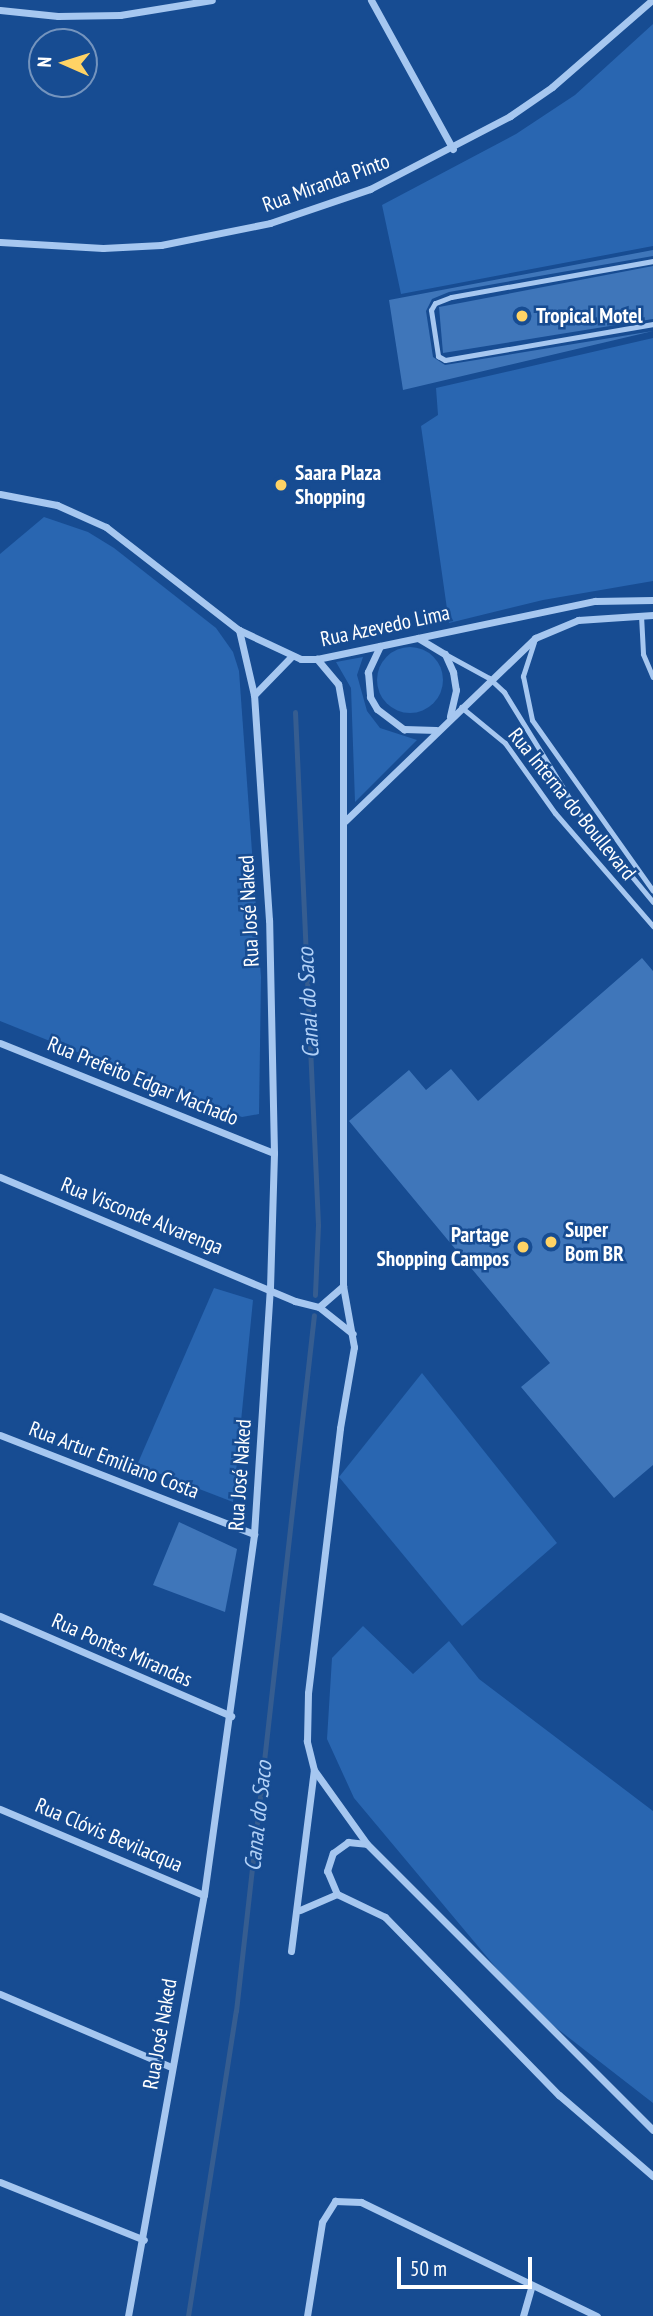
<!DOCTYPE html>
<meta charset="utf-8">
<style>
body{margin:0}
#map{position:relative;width:653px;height:2316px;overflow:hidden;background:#174c92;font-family:"PT Sans Narrow",sans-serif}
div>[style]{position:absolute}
.green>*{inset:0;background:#2966b1}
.round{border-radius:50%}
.stream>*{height:5px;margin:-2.5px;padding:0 2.5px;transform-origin:2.5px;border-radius:2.5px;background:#365d90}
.building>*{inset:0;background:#3f76ba}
.lane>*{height:5px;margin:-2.5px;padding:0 2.5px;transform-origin:2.5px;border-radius:2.5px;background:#a6c7f0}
.street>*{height:7px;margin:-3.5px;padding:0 3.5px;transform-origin:3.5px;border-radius:3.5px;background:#a6c7f0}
.dots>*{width:19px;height:19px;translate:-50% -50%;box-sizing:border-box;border:4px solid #174c92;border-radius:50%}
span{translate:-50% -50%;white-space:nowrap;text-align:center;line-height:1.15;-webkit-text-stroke:5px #174c92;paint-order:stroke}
.street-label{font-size:21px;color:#fff}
.poi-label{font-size:21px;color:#fff;font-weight:700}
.left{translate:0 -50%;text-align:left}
.right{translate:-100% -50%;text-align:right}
.water-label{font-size:23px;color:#b2d1f7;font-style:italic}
.north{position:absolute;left:28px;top:28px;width:70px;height:70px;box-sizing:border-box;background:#174c92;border:2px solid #7494be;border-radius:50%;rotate:273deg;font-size:19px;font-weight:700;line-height:28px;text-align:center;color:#fff}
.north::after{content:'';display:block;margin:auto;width:24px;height:32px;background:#ffd365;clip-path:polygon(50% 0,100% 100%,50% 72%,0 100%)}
.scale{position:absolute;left:397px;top:2257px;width:135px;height:32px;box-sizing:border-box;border:4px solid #fff;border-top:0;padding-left:9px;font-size:21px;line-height:24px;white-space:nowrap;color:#fff;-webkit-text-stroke:5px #174c92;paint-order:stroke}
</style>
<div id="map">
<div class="green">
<i style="clip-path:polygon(653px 24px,653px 246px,401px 294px,382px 205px,516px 134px,575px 95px)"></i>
<i style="clip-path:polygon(653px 338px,653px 581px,543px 600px,449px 623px,421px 426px,438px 415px,436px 388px)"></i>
<i style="clip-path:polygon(44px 517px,88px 532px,114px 548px,216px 628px,233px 652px,239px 671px,261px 977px,259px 1114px,242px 1117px,217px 1108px,0 1021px,0 554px)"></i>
<i class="round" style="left:377px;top:647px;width:66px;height:66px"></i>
<i style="clip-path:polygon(363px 657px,357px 675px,367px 711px,380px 728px,417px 740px,355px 802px,351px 688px,336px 662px)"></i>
<i style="clip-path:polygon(214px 1288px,253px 1300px,233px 1502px,137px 1465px)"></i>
<i style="clip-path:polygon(422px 1373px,557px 1543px,462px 1626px,339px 1477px)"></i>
<i style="clip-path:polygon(363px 1626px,413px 1674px,449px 1641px,479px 1679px,653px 1811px,653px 2103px,528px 2006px,354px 1798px,327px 1739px,332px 1658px)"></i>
</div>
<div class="stream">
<i style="left:295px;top:712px;width:514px;rotate:87.43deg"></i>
<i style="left:318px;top:1225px;width:70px;rotate:92.5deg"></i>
<i style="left:188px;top:2316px;width:309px;rotate:-81.1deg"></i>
<i style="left:236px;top:2011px;width:700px;rotate:-83.61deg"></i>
</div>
<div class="building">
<i style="clip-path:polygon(653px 250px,653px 256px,449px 292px,432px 299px,426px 311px,433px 357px,445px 365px,653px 331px,403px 390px,389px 300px)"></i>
<i style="clip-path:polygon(653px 266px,653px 319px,443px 353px,439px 307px)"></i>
<i style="clip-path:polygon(642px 958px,653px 971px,653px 1465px,614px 1498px,521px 1387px,550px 1363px,349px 1121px,409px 1070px,426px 1090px,451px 1069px,478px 1101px)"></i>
<i style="clip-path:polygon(179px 1522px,237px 1549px,225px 1612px,153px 1585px)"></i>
</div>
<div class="lane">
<i style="left:653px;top:261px;width:205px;rotate:169.9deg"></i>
<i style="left:451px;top:297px;width:17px;rotate:159deg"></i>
<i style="left:435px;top:303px;width:8px;rotate:120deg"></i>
<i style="left:431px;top:310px;width:47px;rotate:81.3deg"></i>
<i style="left:438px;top:356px;width:8px;rotate:30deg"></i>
<i style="left:445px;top:360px;width:211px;rotate:-9.8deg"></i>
<i style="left:641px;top:615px;width:39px;rotate:87deg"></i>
<i style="left:643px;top:654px;width:25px;rotate:67deg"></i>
<i style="left:534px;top:642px;width:36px;rotate:108deg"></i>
<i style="left:523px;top:676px;width:45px;rotate:78.4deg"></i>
<i style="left:532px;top:720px;width:209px;rotate:54.7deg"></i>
<i style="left:445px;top:654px;width:50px;rotate:28.6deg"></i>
<i style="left:489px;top:678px;width:21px;rotate:43deg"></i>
<i style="left:504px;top:692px;width:137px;rotate:58.4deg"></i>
<i style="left:576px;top:809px;width:121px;rotate:50.4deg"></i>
<i style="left:461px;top:707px;width:57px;rotate:39.3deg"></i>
<i style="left:505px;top:743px;width:86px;rotate:54.5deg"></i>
<i style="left:555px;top:813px;width:150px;rotate:49.1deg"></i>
</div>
<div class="street">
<i style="left:371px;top:0;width:170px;rotate:61.2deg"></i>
<i style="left:0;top:10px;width:58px;rotate:5.9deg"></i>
<i style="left:58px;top:16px;width:62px;rotate:-0.9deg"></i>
<i style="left:120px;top:15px;width:93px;rotate:-9.3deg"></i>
<i style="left:0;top:242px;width:103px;rotate:3.3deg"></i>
<i style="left:103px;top:248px;width:58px;rotate:-3deg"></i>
<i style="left:161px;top:245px;width:111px;rotate:-11.4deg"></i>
<i style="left:270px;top:223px;width:106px;rotate:-18.8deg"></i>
<i style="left:370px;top:189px;width:158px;rotate:-27.5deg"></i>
<i style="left:510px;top:116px;width:51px;rotate:-34.6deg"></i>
<i style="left:552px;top:87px;width:133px;rotate:-41deg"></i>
<i style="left:0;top:494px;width:58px;rotate:10.9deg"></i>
<i style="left:57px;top:505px;width:54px;rotate:24.2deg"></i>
<i style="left:106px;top:527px;width:168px;rotate:37.8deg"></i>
<i style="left:239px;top:630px;width:68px;rotate:25.1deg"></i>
<i style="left:301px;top:659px;width:16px"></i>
<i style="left:317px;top:659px;width:284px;rotate:-11.8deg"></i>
<i style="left:595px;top:601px;width:58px;rotate:-1deg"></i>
<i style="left:418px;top:638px;width:31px;rotate:31deg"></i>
<i style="left:445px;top:654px;width:20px;rotate:66deg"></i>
<i style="left:453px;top:672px;width:18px;rotate:81deg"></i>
<i style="left:456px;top:690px;width:27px;rotate:103deg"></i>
<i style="left:380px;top:646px;width:29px;rotate:115deg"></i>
<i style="left:368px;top:672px;width:25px;rotate:85deg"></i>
<i style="left:370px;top:697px;width:14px;rotate:60deg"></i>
<i style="left:377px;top:709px;width:34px;rotate:37deg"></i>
<i style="left:404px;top:729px;width:32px;rotate:2deg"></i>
<i style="left:254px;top:695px;width:53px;rotate:-45.8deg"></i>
<i style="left:345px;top:821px;width:264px;rotate:-43.9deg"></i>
<i style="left:535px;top:638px;width:47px;rotate:-22.7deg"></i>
<i style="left:578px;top:620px;width:75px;rotate:-3.8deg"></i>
<i style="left:0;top:1043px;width:295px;rotate:21.9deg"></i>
<i style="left:0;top:1177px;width:320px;rotate:22.8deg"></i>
<i style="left:295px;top:1301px;width:25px;rotate:14deg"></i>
<i style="left:319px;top:1307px;width:32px;rotate:-41deg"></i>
<i style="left:343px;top:1286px;width:575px;rotate:-90deg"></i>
<i style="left:343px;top:711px;width:27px;rotate:-100deg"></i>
<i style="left:338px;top:684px;width:33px;rotate:-130deg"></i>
<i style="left:319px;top:1307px;width:43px;rotate:38.5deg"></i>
<i style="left:0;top:1435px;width:273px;rotate:21.3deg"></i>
<i style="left:0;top:1616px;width:252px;rotate:23.4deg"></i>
<i style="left:314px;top:1770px;width:91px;rotate:54.4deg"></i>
<i style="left:367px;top:1844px;width:404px;rotate:45deg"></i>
<i style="left:0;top:1809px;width:221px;rotate:22.9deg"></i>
<i style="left:337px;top:1894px;width:25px;rotate:-113deg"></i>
<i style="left:327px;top:1871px;width:19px;rotate:-72deg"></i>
<i style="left:333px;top:1853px;width:19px;rotate:-36deg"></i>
<i style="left:348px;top:1842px;width:18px;rotate:6deg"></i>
<i style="left:300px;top:1910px;width:40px;rotate:-23.4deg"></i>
<i style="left:337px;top:1894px;width:53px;rotate:25.6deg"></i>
<i style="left:385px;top:1917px;width:249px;rotate:45.7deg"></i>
<i style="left:559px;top:2095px;width:124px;rotate:40.8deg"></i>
<i style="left:291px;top:1951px;width:182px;rotate:-82.8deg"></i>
<i style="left:314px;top:1770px;width:30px;rotate:-104deg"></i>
<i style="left:307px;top:1741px;width:48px;rotate:-88.8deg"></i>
<i style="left:308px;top:1693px;width:267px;rotate:-83.1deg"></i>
<i style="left:340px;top:1428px;width:82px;rotate:-80.2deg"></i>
<i style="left:354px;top:1347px;width:62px;rotate:-100.2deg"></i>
<i style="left:0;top:1994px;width:186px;rotate:23.1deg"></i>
<i style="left:0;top:2182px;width:155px;rotate:21.9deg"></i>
<i style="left:128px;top:2316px;width:428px;rotate:-79.8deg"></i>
<i style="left:204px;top:1895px;width:364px;rotate:-82.1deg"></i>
<i style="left:254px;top:1534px;width:247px;rotate:-86.3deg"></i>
<i style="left:270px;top:1288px;width:135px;rotate:-88.3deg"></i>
<i style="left:274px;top:1153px;width:233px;rotate:-91.2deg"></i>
<i style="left:269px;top:920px;width:225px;rotate:-93.8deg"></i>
<i style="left:254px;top:695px;width:67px;rotate:-103deg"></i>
<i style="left:307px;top:2316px;width:95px;rotate:-80.9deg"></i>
<i style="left:322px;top:2222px;width:25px;rotate:-58deg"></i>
<i style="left:335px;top:2201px;width:26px;rotate:2deg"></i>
<i style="left:361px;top:2202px;width:262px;rotate:25.8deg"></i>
<i style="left:523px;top:2316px;width:32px;rotate:-74deg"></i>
</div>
<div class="dots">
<i style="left:522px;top:316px;background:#ffd365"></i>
<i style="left:281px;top:485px;background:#ffd365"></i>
<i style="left:551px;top:1242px;background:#ffd365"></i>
<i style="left:523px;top:1247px;background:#ffd365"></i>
</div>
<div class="street-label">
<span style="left:326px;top:183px;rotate:-20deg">Rua Miranda Pinto</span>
<span style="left:385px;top:626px;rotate:-12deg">Rua Azevedo Lima</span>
<span style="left:572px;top:804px;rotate:51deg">Rua Interna do Boullevard</span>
<span style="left:249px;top:911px;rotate:-93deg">Rua José Naked</span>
<span style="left:143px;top:1081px;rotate:22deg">Rua Prefeito Edgar Machado</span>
<span style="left:142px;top:1216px;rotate:22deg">Rua Visconde Alvarenga</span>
<span style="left:114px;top:1460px;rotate:21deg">Rua Artur Emiliano Costa</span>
<span style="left:240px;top:1475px;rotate:-86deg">Rua José Naked</span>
<span style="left:122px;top:1650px;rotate:24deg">Rua Pontes Mirandas</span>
<span style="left:109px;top:1835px;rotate:23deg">Rua Clóvis Bevilacqua</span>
<span style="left:160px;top:2034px;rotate:-80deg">Rua José Naked</span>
</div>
<div class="poi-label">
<span class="left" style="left:536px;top:316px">Tropical Motel</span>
<span class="left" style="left:295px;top:485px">Saara Plaza<br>Shopping</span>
<span class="left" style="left:565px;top:1242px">Super<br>Bom BR</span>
<span class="right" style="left:509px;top:1247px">Partage<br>Shopping Campos</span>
</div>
<div class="water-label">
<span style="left:308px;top:1003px;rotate:-93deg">Canal do Saco</span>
<span style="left:258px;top:1816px;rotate:-84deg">Canal do Saco</span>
</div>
<div class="north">N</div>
<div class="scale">50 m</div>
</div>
